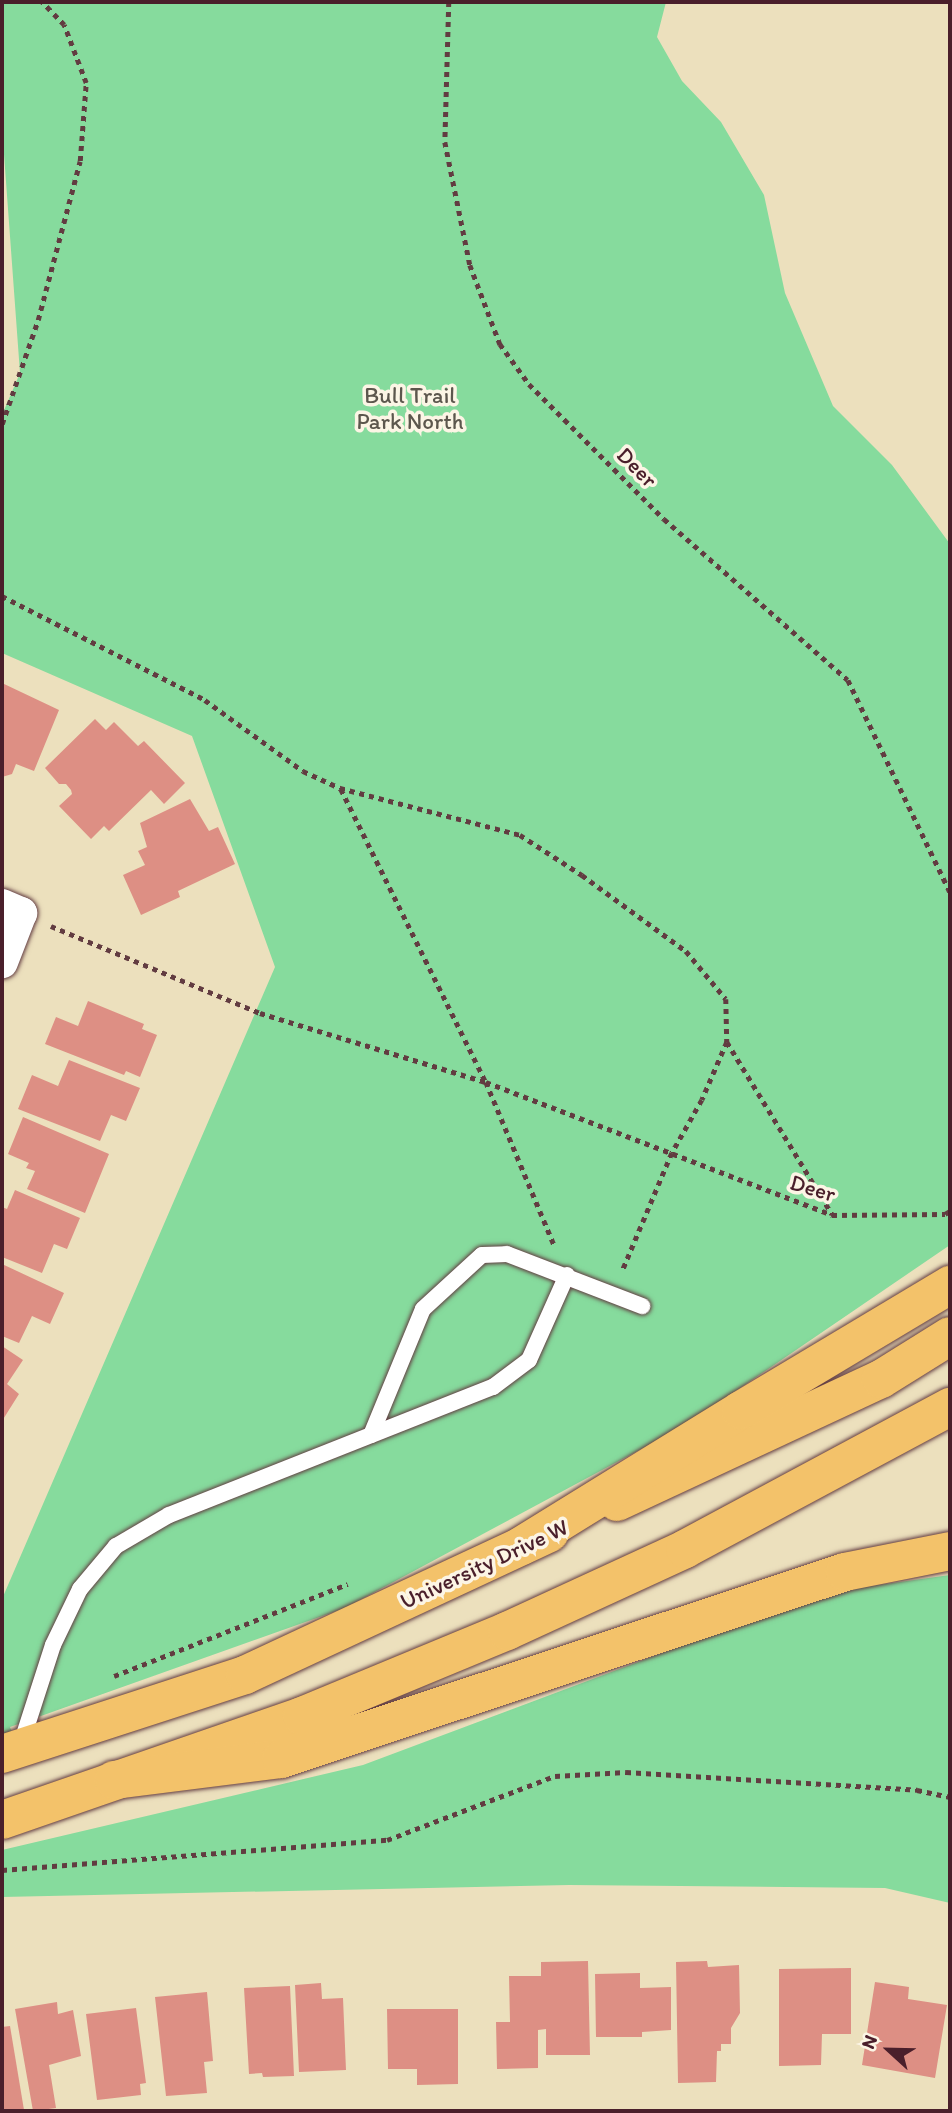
<!DOCTYPE html>
<style>
body{margin:0}
#map{position:relative;width:952px;height:2113px;overflow:hidden;background:#ece0bd;font-family:Itim,sans-serif}
div>[style]{position:absolute}
.green>*{inset:0;background:#86db9d}
.building>*{inset:0;background:#dd8f84}
.path>*{height:4.5px;margin-top:-2.25px;transform-origin:0;background:repeating-linear-gradient(90deg,#623c41 0 5px,transparent 0 10px)}
.roads{filter:drop-shadow(0 0 2px #623c41) drop-shadow(0 0 2px #623c41)}
.service>*{height:16px;margin:-8px;padding:0 8px;transform-origin:8px;border-radius:8px;background:#fff}
.minor>*{height:32px;margin:-16px;padding:0 16px;transform-origin:16px;border-radius:16px;background:#fff}
.primary>*{height:38px;margin:-19px;padding:0 19px;transform-origin:19px;border-radius:19px;background:#f3c26a}
.motorway>*{height:38px;margin:-19px;padding:0 19px;transform-origin:19px;border-radius:19px;background:#f3c26a}
span{translate:-50% -50%;white-space:nowrap;text-align:center;line-height:1.15;-webkit-text-stroke:7px #fcf5e5;paint-order:stroke}
.park-label{font-size:23px;color:#5c574d}
.street-label{font-size:23px;color:#4a1f2b}
.frame{position:absolute;inset:0;border:4px solid #4a1f2b;pointer-events:none}
.north{position:absolute;left:854px;top:2015px;width:70px;height:70px;-webkit-text-stroke:5px #fcf5e5;paint-order:stroke;rotate:292deg;font-size:19px;font-weight:700;line-height:28px;text-align:center;color:#4a1f2b}
.north::after{content:'';display:block;margin:auto;width:24px;height:32px;background:#4a1f2b;clip-path:polygon(50% 0,100% 100%,50% 72%,0 100%)}
</style>
<div id="map">
<div class="green">
<i style="clip-path:polygon(2px 2px,666px 2px,657px 37px,682px 81px,721px 122px,764px 195px,785px 293px,833px 406px,892px 465px,950px 544px,950px 1245px,686px 1425px,345px 1608px,10px 1727px,19px 1750px,2px 1754px,2px 1599px,275px 967px,192px 736px,2px 653px,2px 415px,20px 373px,2px 127px)"></i>
<i style="clip-path:polygon(950px 1575px,950px 1903px,885px 1888px,569px 1885px,2px 1897px,2px 1850px,363px 1765px,718px 1632px,849px 1589px)"></i>
</div>
<div class="building">
<i style="clip-path:polygon(2px 683px,59px 710px,34px 771px,16px 764px,12px 774px,2px 777px)"></i>
<i style="clip-path:polygon(95px 719px,106px 730px,114px 722px,138px 746px,144px 741px,185px 783px,164px 804px,151px 790px,109px 831px,104px 826px,91px 839px,59px 806px,72px 794px,71px 790px,66px 784px,59px 784px,45px 768px)"></i>
<i style="clip-path:polygon(190px 799px,209px 831px,218px 827px,235px 864px,178px 891px,180px 897px,141px 915px,123px 875px,145px 865px,138px 851px,147px 847px,140px 823px)"></i>
<i style="clip-path:polygon(88px 1001px,144px 1024px,142px 1029px,157px 1035px,140px 1077px,126px 1071px,124px 1075px,45px 1044px,56px 1017px,78px 1026px)"></i>
<i style="clip-path:polygon(69px 1060px,140px 1088px,126px 1121px,111px 1115px,100px 1141px,18px 1109px,32px 1075px,58px 1086px)"></i>
<i style="clip-path:polygon(23px 1117px,109px 1154px,85px 1213px,27px 1189px,35px 1171px,26px 1168px,29px 1163px,8px 1154px)"></i>
<i style="clip-path:polygon(15px 1190px,80px 1218px,67px 1249px,54px 1244px,42px 1273px,2px 1257px,2px 1207px,7px 1209px)"></i>
<i style="clip-path:polygon(2px 1264px,64px 1293px,50px 1324px,32px 1316px,19px 1343px,2px 1336px)"></i>
<i style="clip-path:polygon(2px 1346px,23px 1360px,7px 1384px,19px 1394px,2px 1421px)"></i>
<i style="clip-path:polygon(588px 1961px,590px 2055px,546px 2055px,546px 2029px,538px 2030px,538px 2068px,497px 2069px,496px 2022px,510px 2022px,509px 1976px,541px 1976px,541px 1962px)"></i>
<i style="clip-path:polygon(707px 1961px,708px 1967px,739px 1965px,740px 2013px,731px 2028px,731px 2044px,721px 2044px,721px 2051px,717px 2051px,716px 2082px,678px 2083px,676px 1962px)"></i>
<i style="clip-path:polygon(851px 1968px,851px 2034px,822px 2034px,821px 2065px,779px 2066px,779px 1969px)"></i>
<i style="clip-path:polygon(640px 1973px,640px 1988px,671px 1987px,671px 2030px,642px 2032px,642px 2037px,596px 2037px,595px 1974px)"></i>
<i style="clip-path:polygon(875px 1982px,909px 1987px,908px 1999px,947px 2005px,935px 2078px,862px 2065px)"></i>
<i style="clip-path:polygon(321px 1983px,322px 1999px,343px 1998px,346px 2070px,299px 2072px,295px 1985px)"></i>
<i style="clip-path:polygon(290px 1986px,294px 2076px,263px 2077px,262px 2073px,249px 2074px,244px 1988px)"></i>
<i style="clip-path:polygon(207px 1992px,213px 2061px,204px 2062px,207px 2093px,166px 2096px,155px 1997px)"></i>
<i style="clip-path:polygon(57px 2002px,58px 2014px,73px 2010px,81px 2056px,49px 2065px,56px 2108px,33px 2111px,15px 2009px)"></i>
<i style="clip-path:polygon(136px 2008px,146px 2083px,140px 2084px,141px 2095px,97px 2100px,86px 2014px)"></i>
<i style="clip-path:polygon(387px 2009px,458px 2009px,458px 2084px,417px 2085px,417px 2069px,388px 2069px)"></i>
<i style="clip-path:polygon(10px 2026px,24px 2110px,2px 2111px,2px 2027px)"></i>
</div>
<div class="path">
<i style="left:449px;top:2px;width:140px;rotate:91.6deg"></i>
<i style="left:445px;top:142px;width:126px;rotate:78.5deg"></i>
<i style="left:470px;top:265px;width:85px;rotate:69.2deg"></i>
<i style="left:500px;top:344px;width:49px;rotate:54.1deg"></i>
<i style="left:529px;top:384px;width:191px;rotate:45deg"></i>
<i style="left:664px;top:519px;width:244px;rotate:41.2deg"></i>
<i style="left:848px;top:680px;width:235px;rotate:64.3deg"></i>
<i style="left:2px;top:424px;width:110px;rotate:-70.9deg"></i>
<i style="left:38px;top:320px;width:164px;rotate:-75.2deg"></i>
<i style="left:80px;top:161px;width:78px;rotate:-85.6deg"></i>
<i style="left:86px;top:83px;width:62px;rotate:-110.8deg"></i>
<i style="left:64px;top:25px;width:32px;rotate:-134deg"></i>
<i style="left:2px;top:596px;width:228px;rotate:27.1deg"></i>
<i style="left:205px;top:700px;width:121px;rotate:35.9deg"></i>
<i style="left:303px;top:771px;width:41px;rotate:24.7deg"></i>
<i style="left:340px;top:788px;width:186px;rotate:14.6deg"></i>
<i style="left:520px;top:835px;width:74px;rotate:32.8deg"></i>
<i style="left:582px;top:875px;width:129px;rotate:36.2deg"></i>
<i style="left:686px;top:951px;width:62px;rotate:50.2deg"></i>
<i style="left:726px;top:999px;width:43px;rotate:88.7deg"></i>
<i style="left:727px;top:1042px;width:63px;rotate:113.3deg"></i>
<i style="left:702px;top:1100px;width:61px;rotate:119.5deg"></i>
<i style="left:672px;top:1153px;width:129px;rotate:112.8deg"></i>
<i style="left:341px;top:789px;width:327px;rotate:63.7deg"></i>
<i style="left:486px;top:1082px;width:179px;rotate:67.3deg"></i>
<i style="left:51px;top:926px;width:226px;rotate:22.6deg"></i>
<i style="left:260px;top:1013px;width:236px;rotate:17deg"></i>
<i style="left:486px;top:1082px;width:371px;rotate:21deg"></i>
<i style="left:832px;top:1215px;width:113px;rotate:-0.5deg"></i>
<i style="left:945px;top:1214px;width:6px;rotate:-31deg"></i>
<i style="left:727px;top:1042px;width:202px;rotate:58.6deg"></i>
<i style="left:114px;top:1676px;width:251px;rotate:-21.5deg"></i>
<i style="left:2px;top:1870px;width:386px;rotate:-4.5deg"></i>
<i style="left:387px;top:1840px;width:180px;rotate:-20.9deg"></i>
<i style="left:555px;top:1776px;width:71px;rotate:-3.2deg"></i>
<i style="left:626px;top:1772px;width:292px;rotate:3.5deg"></i>
<i style="left:917px;top:1790px;width:34px;rotate:12deg"></i>
</div>
<div class="roads">
<div class="service">
<i style="left:371px;top:1435px;width:136px;rotate:-67.6deg"></i>
<i style="left:423px;top:1309px;width:80px;rotate:-42.5deg"></i>
<i style="left:482px;top:1255px;width:25px;rotate:-2deg"></i>
<i style="left:507px;top:1254px;width:145px;rotate:21.1deg"></i>
<i style="left:21px;top:1744px;width:104px;rotate:-72.1deg"></i>
<i style="left:53px;top:1645px;width:62px;rotate:-64.3deg"></i>
<i style="left:80px;top:1589px;width:56px;rotate:-50.1deg"></i>
<i style="left:116px;top:1546px;width:61px;rotate:-30.3deg"></i>
<i style="left:169px;top:1515px;width:348px;rotate:-21.6deg"></i>
<i style="left:493px;top:1387px;width:45px;rotate:-36.9deg"></i>
<i style="left:529px;top:1360px;width:93px;rotate:-65.9deg"></i>
</div>
<div class="minor">
<i style="left:2px;top:905px;width:21px;rotate:23deg"></i>
<i style="left:21px;top:913px;width:53px;rotate:111.2deg"></i>
</div>
<div class="primary">
<i style="left:617px;top:1502px;width:291px;rotate:-25deg"></i>
<i style="left:881px;top:1379px;width:81px;rotate:-31.9deg"></i>
<i style="left:2px;top:1754px;width:256px;rotate:-18deg"></i>
<i style="left:245px;top:1675px;width:336px;rotate:-25deg"></i>
<i style="left:2px;top:1820px;width:318px;rotate:-19.1deg"></i>
<i style="left:302px;top:1716px;width:222px;rotate:-22.5deg"></i>
<i style="left:507px;top:1631px;width:196px;rotate:-24.7deg"></i>
<i style="left:685px;top:1549px;width:301px;rotate:-28.2deg"></i>
</div>
<div class="motorway">
<i style="left:521px;top:1546px;width:259px;rotate:-31.7deg"></i>
<i style="left:741px;top:1410px;width:244px;rotate:-30.9deg"></i>
<i style="left:114px;top:1780px;width:168px;rotate:-7.2deg"></i>
<i style="left:281px;top:1759px;width:594px;rotate:-18.34deg"></i>
<i style="left:845px;top:1572px;width:107px;rotate:-11.3deg"></i>
</div>
</div>
<div class="park-label">
<span style="left:410px;top:408px">Bull Trail<br>Park North</span>
</div>
<div class="street-label">
<span style="left:637px;top:467px;rotate:45deg">Deer</span>
<span style="left:813px;top:1188px;rotate:17deg">Deer</span>
<span style="left:484px;top:1564px;rotate:-25deg">University Drive W</span>
</div>
<div class="frame"></div>
<div class="north">N</div>
</div>
